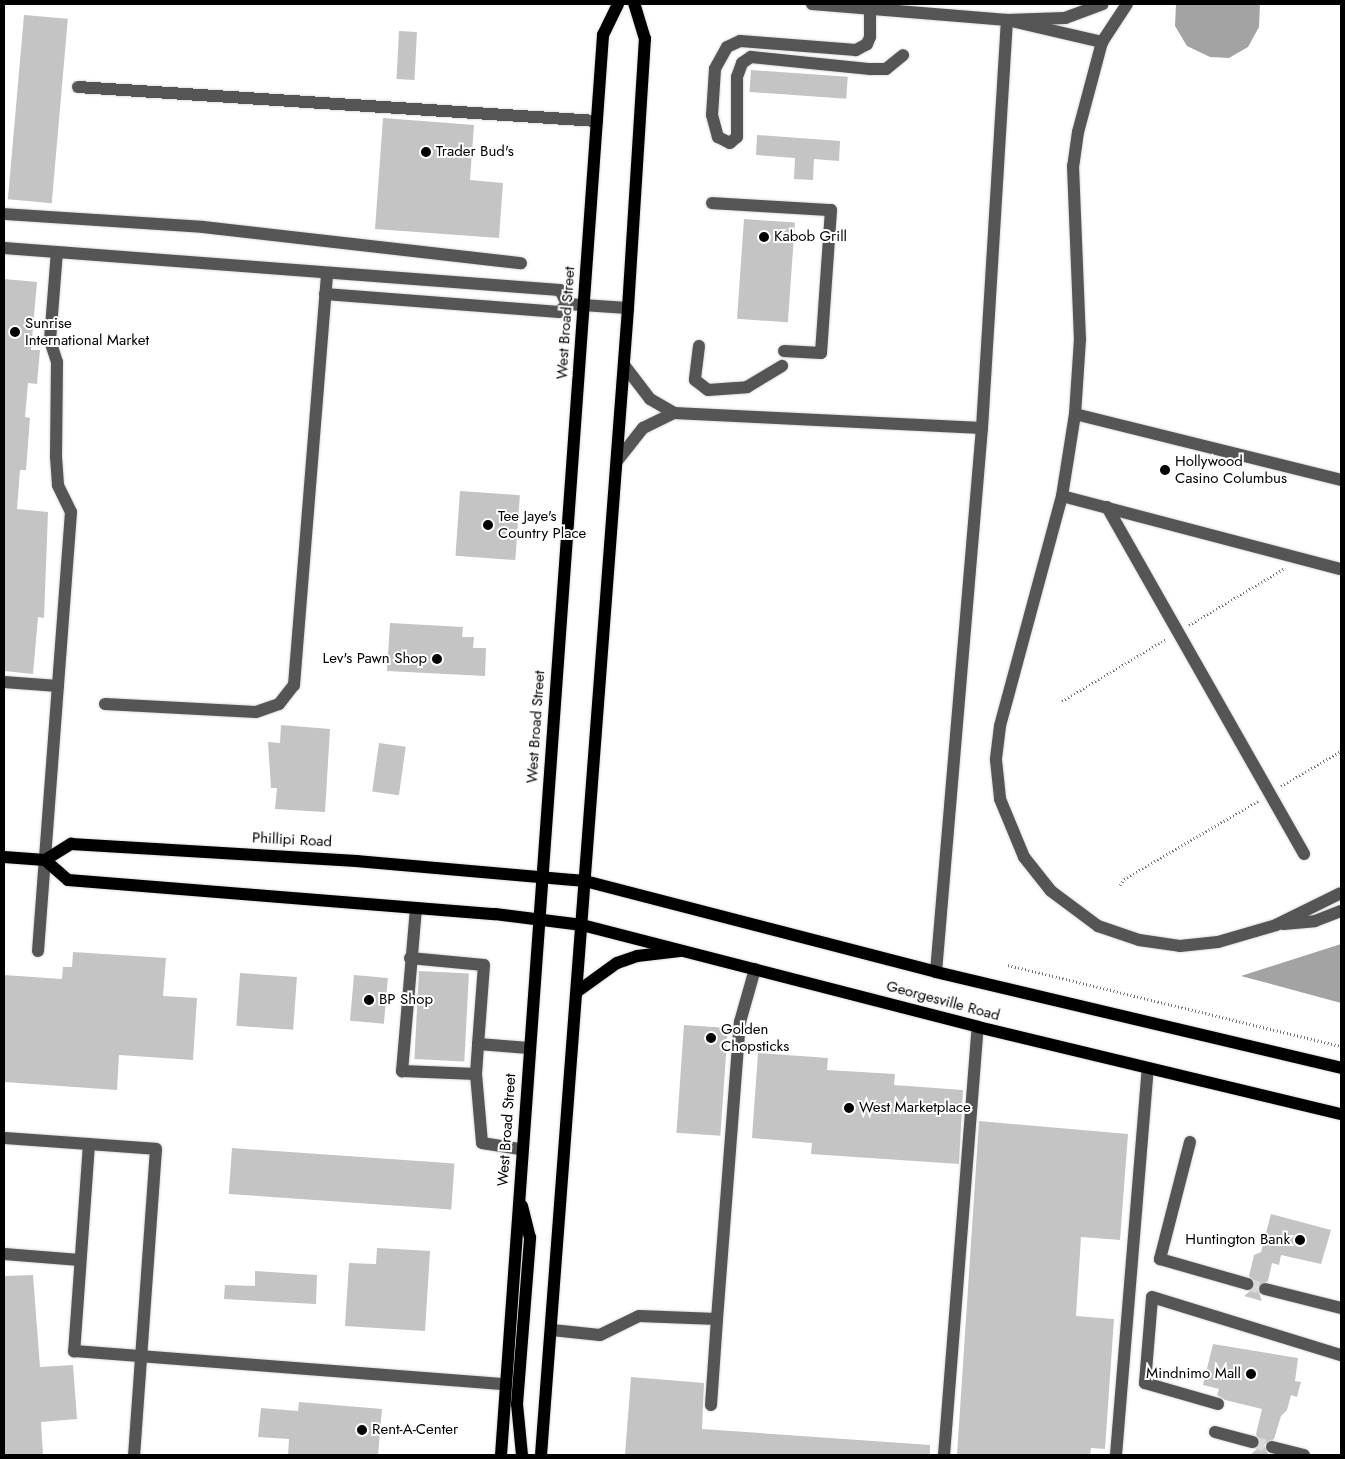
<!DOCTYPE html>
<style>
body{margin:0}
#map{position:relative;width:1345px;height:1459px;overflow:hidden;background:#fff;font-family:Jost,sans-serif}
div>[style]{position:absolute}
.water>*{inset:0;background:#a3a3a3}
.building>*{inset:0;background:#c4c4c4;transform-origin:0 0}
.minor-tunnel>*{height:12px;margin-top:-6px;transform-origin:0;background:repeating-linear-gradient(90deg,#d9d9d9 0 12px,transparent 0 18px)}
.path>*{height:3px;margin-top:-1.5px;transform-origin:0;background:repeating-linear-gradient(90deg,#777 0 1px,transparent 0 3.5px)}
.roads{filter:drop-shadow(0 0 1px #dbdbdb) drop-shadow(0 0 1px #dbdbdb)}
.minor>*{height:12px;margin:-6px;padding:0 6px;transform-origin:6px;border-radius:6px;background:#555}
.major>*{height:12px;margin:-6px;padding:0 6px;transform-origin:6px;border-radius:6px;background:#000}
.dots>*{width:14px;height:14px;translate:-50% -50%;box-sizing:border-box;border:2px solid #fff;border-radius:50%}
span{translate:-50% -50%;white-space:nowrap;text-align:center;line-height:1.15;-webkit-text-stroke:4px #fff;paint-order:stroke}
.poi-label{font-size:15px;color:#000}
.left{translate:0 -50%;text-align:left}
.right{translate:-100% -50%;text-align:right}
.street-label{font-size:15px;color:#000}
.frame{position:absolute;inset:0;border:5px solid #000;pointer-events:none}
</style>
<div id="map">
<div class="water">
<i style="clip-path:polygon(1176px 4px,1260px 4px,1259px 27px,1248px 47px,1229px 58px,1210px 57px,1187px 46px,1175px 26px)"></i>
<i style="clip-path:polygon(1341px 944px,1341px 1003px,1241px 976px)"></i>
</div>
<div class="building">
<i style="left:24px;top:15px;width:44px;height:185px;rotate:5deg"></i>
<i style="left:399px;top:31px;width:18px;height:48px;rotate:3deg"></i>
<i style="left:751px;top:70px;width:97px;height:22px;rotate:4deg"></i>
<i style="clip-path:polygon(383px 118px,474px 125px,470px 180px,503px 183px,499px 238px,375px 229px)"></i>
<i style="clip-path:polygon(757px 135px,840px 141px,839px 161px,814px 159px,813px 180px,794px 179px,795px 158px,756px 155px)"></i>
<i style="left:744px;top:219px;width:51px;height:100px;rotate:4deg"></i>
<i style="clip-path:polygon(4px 279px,37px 282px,31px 350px,40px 350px,37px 384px,28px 383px,25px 417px,30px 418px,26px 470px,20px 470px,17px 509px,48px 512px,44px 618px,38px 617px,33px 674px,4px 671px)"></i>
<i style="left:460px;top:491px;width:60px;height:65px;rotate:4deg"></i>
<i style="clip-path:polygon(390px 623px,463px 627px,462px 637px,474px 637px,473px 648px,486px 648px,485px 676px,387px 671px)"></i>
<i style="clip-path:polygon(281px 725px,330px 729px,325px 812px,275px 809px,277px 788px,271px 788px,268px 742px,280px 743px)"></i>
<i style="left:379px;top:743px;width:27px;height:49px;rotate:8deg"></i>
<i style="clip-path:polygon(73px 952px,166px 958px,163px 996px,197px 998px,193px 1060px,119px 1055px,117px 1090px,4px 1082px,4px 975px,62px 979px,63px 967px,72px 967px)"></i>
<i style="left:419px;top:971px;width:50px;height:88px;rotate:3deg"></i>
<i style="left:240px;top:973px;width:57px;height:53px;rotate:4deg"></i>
<i style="left:354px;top:975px;width:34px;height:46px;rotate:5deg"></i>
<i style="left:684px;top:1025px;width:44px;height:108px;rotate:4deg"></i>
<i style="clip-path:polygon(758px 1053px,828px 1058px,827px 1070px,895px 1074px,894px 1085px,963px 1090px,959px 1164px,811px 1154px,812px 1143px,752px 1138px)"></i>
<i style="clip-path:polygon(979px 1121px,1128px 1134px,1120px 1240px,1081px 1237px,1076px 1316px,1114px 1319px,1105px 1449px,1091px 1448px,1090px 1455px,957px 1455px)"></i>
<i style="left:232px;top:1148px;width:223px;height:46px;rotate:4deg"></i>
<i style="clip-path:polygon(1271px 1214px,1331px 1230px,1321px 1264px,1281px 1255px,1279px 1265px,1272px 1263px,1268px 1281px,1257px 1287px,1262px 1301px,1244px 1296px,1255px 1287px,1249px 1276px,1254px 1255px,1261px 1252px)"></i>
<i style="clip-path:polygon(377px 1248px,430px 1251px,425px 1331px,345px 1326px,349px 1263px,376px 1264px)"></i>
<i style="clip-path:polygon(255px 1271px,317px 1275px,316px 1304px,224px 1299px,225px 1285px,255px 1286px)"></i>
<i style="clip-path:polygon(33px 1275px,40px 1367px,73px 1365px,77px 1419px,41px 1422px,43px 1455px,4px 1455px,4px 1276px)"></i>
<i style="clip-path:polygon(1213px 1344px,1298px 1358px,1295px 1381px,1301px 1382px,1299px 1389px,1297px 1397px,1291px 1395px,1287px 1410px,1281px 1416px,1274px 1439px,1264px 1445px,1269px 1455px,1250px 1455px,1261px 1445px,1256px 1434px,1262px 1409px,1225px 1400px,1217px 1395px,1219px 1389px,1203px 1385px)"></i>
<i style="clip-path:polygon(631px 1377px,704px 1383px,702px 1429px,930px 1445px,930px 1455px,625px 1455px)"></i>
<i style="clip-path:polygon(299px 1402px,382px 1409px,378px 1455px,288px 1455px,289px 1439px,258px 1437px,261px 1408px,298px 1411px)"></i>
</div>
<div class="minor-tunnel">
<i style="left:1247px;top:1284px;width:19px;rotate:16deg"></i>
<i style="left:1253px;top:1442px;width:20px;rotate:15deg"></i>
</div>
<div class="path">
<i style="left:1189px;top:625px;width:112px;rotate:-30.7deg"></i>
<i style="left:1062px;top:701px;width:121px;rotate:-30.8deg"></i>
<i style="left:1281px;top:786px;width:69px;rotate:-30.3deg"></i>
<i style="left:1120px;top:885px;width:7px;rotate:-56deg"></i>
<i style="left:1124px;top:879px;width:157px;rotate:-30.2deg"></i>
<i style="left:1008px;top:965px;width:343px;rotate:13.7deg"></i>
</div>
<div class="roads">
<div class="minor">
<i style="left:812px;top:4px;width:196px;rotate:4.7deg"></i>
<i style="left:1007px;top:20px;width:98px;rotate:13deg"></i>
<i style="left:1127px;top:4px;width:45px;rotate:123.3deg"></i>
<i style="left:1102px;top:42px;width:93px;rotate:104.9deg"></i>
<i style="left:1078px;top:132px;width:34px;rotate:98deg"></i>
<i style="left:1073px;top:166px;width:173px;rotate:87.7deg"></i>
<i style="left:1080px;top:339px;width:75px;rotate:93.8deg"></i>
<i style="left:1075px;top:414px;width:83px;rotate:99deg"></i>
<i style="left:1062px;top:496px;width:238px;rotate:105.1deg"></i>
<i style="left:1000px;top:726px;width:34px;rotate:97deg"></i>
<i style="left:996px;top:760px;width:39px;rotate:84deg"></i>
<i style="left:1000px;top:799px;width:63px;rotate:67.5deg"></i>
<i style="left:1024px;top:857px;width:43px;rotate:51.5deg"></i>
<i style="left:1051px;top:891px;width:59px;rotate:36.7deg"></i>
<i style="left:1098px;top:926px;width:43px;rotate:18.9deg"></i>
<i style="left:1139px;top:940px;width:41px;rotate:8.3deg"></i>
<i style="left:1180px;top:946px;width:38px;rotate:-6deg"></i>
<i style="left:1218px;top:942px;width:60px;rotate:-16.3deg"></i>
<i style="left:1276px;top:925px;width:72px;rotate:-26.2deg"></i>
<i style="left:870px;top:9px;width:28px;rotate:90deg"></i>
<i style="left:870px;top:37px;width:8px;rotate:113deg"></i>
<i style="left:867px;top:44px;width:13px;rotate:151deg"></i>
<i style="left:856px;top:50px;width:116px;rotate:-175.6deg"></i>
<i style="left:740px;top:41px;width:14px;rotate:155deg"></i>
<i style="left:727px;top:47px;width:25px;rotate:119deg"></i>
<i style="left:715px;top:69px;width:46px;rotate:93.7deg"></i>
<i style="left:712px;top:115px;width:23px;rotate:75deg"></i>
<i style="left:718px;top:137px;width:13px;rotate:27deg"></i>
<i style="left:730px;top:143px;width:9px;rotate:-41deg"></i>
<i style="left:737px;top:137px;width:60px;rotate:-90deg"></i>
<i style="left:737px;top:77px;width:15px;rotate:-70deg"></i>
<i style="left:742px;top:63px;width:11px;rotate:-34deg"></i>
<i style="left:751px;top:57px;width:120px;rotate:5.8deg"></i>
<i style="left:870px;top:69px;width:16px"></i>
<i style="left:886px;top:69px;width:22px;rotate:-39deg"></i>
<i style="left:78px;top:87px;width:520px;rotate:3.75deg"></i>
<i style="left:712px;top:203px;width:119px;rotate:3.4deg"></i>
<i style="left:831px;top:210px;width:143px;rotate:94deg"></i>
<i style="left:821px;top:353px;width:37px;rotate:-177deg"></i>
<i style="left:4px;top:214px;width:199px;rotate:3.7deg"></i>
<i style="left:203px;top:227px;width:320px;rotate:6.5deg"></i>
<i style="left:4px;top:248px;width:53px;rotate:4.3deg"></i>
<i style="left:325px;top:294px;width:235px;rotate:4.4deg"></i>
<i style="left:559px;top:312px;width:11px;rotate:-45deg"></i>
<i style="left:567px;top:304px;width:61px;rotate:3.8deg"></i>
<i style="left:699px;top:346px;width:34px;rotate:97deg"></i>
<i style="left:695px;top:380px;width:16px;rotate:38deg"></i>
<i style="left:708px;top:390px;width:39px;rotate:-4deg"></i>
<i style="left:747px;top:387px;width:41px;rotate:-31deg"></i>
<i style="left:624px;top:365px;width:43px;rotate:52.6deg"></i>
<i style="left:650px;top:399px;width:28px;rotate:30deg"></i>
<i style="left:674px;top:413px;width:308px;rotate:2.8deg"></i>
<i style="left:1075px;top:414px;width:274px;rotate:13.9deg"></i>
<i style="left:617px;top:461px;width:42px;rotate:-51.8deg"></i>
<i style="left:643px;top:428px;width:34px;rotate:-26deg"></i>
<i style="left:1062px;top:496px;width:288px;rotate:14.7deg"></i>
<i style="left:1107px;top:507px;width:399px;rotate:60.4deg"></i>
<i style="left:4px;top:682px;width:54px;rotate:4.2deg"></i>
<i style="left:105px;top:704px;width:151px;rotate:3deg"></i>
<i style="left:256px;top:712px;width:24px;rotate:-19deg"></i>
<i style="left:279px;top:704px;width:24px;rotate:-52deg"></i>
<i style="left:294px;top:685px;width:413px;rotate:-85.4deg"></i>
<i style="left:416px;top:908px;width:164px;rotate:94.9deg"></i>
<i style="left:402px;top:1071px;width:74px;rotate:2.3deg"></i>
<i style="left:476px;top:1074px;width:30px;rotate:-86deg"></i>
<i style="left:478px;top:1044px;width:51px;rotate:4.5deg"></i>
<i style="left:1283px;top:924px;width:32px;rotate:-5deg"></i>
<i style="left:1315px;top:921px;width:28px;rotate:-21deg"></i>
<i style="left:38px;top:951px;width:440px;rotate:-85.7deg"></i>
<i style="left:71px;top:512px;width:30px;rotate:-116deg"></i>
<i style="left:58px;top:485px;width:28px;rotate:-94deg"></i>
<i style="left:56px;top:457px;width:95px;rotate:-89.4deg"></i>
<i style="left:57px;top:362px;width:23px;rotate:-108deg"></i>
<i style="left:50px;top:340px;width:88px;rotate:-85.5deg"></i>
<i style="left:57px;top:252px;width:504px;rotate:4.32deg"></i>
<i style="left:560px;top:290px;width:16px;rotate:63deg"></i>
<i style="left:410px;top:958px;width:74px;rotate:5.4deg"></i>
<i style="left:484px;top:965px;width:79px;rotate:94.3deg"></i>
<i style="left:936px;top:972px;width:546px;rotate:-85.17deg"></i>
<i style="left:982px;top:428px;width:409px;rotate:-86.5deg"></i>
<i style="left:1007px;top:20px;width:58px;rotate:-2deg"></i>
<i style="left:1065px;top:18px;width:40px;rotate:-20.2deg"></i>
<i style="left:476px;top:1074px;width:69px;rotate:85deg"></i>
<i style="left:482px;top:1143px;width:39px;rotate:9deg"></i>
<i style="left:4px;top:1138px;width:152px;rotate:4.1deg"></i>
<i style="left:156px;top:1149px;width:307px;rotate:94.1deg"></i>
<i style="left:1190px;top:1142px;width:121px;rotate:104.4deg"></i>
<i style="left:1160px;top:1259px;width:91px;rotate:16deg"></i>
<i style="left:89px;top:1144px;width:208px;rotate:94.1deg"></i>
<i style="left:74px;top:1351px;width:433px;rotate:4.4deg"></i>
<i style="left:4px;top:1254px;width:76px;rotate:4.5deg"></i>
<i style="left:1265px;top:1289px;width:78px;rotate:14deg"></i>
<i style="left:552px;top:1330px;width:48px;rotate:5.9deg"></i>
<i style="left:600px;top:1335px;width:43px;rotate:-26deg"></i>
<i style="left:639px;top:1316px;width:78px;rotate:2.2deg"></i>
<i style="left:717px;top:1319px;width:298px;rotate:-85.6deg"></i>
<i style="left:740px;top:1022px;width:55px;rotate:-74.2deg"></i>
<i style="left:1218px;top:1404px;width:76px;rotate:-164deg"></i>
<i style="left:1145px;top:1383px;width:86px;rotate:-85.3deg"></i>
<i style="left:1152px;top:1297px;width:198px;rotate:17.1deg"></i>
<i style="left:711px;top:1405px;width:86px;rotate:-86deg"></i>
<i style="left:1215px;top:1432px;width:39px;rotate:15deg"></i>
<i style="left:1272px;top:1447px;width:33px;rotate:14deg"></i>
<i style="left:944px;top:1455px;width:429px;rotate:-85.5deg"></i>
<i style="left:1116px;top:1455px;width:388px;rotate:-85.3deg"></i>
</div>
<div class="major">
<i style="left:4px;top:857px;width:41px;rotate:4.2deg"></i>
<i style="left:45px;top:860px;width:31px;rotate:-32deg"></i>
<i style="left:71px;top:844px;width:286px;rotate:3.4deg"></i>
<i style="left:356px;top:861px;width:230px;rotate:5deg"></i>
<i style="left:585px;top:881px;width:363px;rotate:14.5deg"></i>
<i style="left:936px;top:972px;width:416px;rotate:13.3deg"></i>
<i style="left:45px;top:860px;width:30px;rotate:41deg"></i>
<i style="left:68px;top:880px;width:428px;rotate:4.6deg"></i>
<i style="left:495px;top:914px;width:88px;rotate:7.2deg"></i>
<i style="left:582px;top:925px;width:409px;rotate:14.4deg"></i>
<i style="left:978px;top:1027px;width:373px;rotate:13.5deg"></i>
<i style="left:578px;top:991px;width:48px;rotate:-35.7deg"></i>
<i style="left:617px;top:963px;width:21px;rotate:-19deg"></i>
<i style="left:637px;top:956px;width:43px;rotate:-6.6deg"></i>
<i style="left:501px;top:1455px;width:1424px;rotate:-85.89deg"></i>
<i style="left:603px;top:35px;width:34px;rotate:-64deg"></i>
<i style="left:522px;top:1455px;width:51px;rotate:-95.6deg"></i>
<i style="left:517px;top:1404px;width:167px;rotate:-85.5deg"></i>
<i style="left:530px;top:1238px;width:33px;rotate:-104deg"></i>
<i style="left:541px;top:1455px;width:1150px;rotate:-85.66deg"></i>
<i style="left:628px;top:308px;width:270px;rotate:-86.4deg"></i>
<i style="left:645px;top:39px;width:37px;rotate:-107deg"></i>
</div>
</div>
<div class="dots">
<i style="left:426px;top:152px;background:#000"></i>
<i style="left:764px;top:237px;background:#000"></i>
<i style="left:15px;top:332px;background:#000"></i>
<i style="left:1165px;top:470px;background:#000"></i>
<i style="left:488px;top:525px;background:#000"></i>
<i style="left:437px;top:659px;background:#000"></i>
<i style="left:369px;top:1000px;background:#000"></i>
<i style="left:711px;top:1038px;background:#000"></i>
<i style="left:849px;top:1108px;background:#000"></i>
<i style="left:1300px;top:1240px;background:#000"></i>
<i style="left:1251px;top:1374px;background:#000"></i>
<i style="left:362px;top:1430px;background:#000"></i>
</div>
<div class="poi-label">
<span class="left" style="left:436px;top:152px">Trader Bud's</span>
<span class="left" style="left:774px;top:237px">Kabob Grill</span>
<span class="left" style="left:25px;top:332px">Sunrise<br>International Market</span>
<span class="left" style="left:1175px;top:470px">Hollywood<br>Casino Columbus</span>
<span class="left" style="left:498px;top:525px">Tee Jaye's<br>Country Place</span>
<span class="right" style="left:427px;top:659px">Lev's Pawn Shop</span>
<span class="left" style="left:379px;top:1000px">BP Shop</span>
<span class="left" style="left:721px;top:1038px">Golden<br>Chopsticks</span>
<span class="left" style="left:859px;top:1108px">West Marketplace</span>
<span class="right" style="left:1290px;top:1240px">Huntington Bank</span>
<span class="right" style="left:1241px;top:1374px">Mindnimo Mall</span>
<span class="left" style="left:372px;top:1430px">Rent-A-Center</span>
</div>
<div class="street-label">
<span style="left:566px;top:323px;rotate:-86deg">West Broad Street</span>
<span style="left:536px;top:727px;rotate:-86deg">West Broad Street</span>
<span style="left:292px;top:840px;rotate:3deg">Phillipi Road</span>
<span style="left:943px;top:1001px;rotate:15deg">Georgesville Road</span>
<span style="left:507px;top:1130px;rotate:-86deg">West Broad Street</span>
</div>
<div class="frame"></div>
</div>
